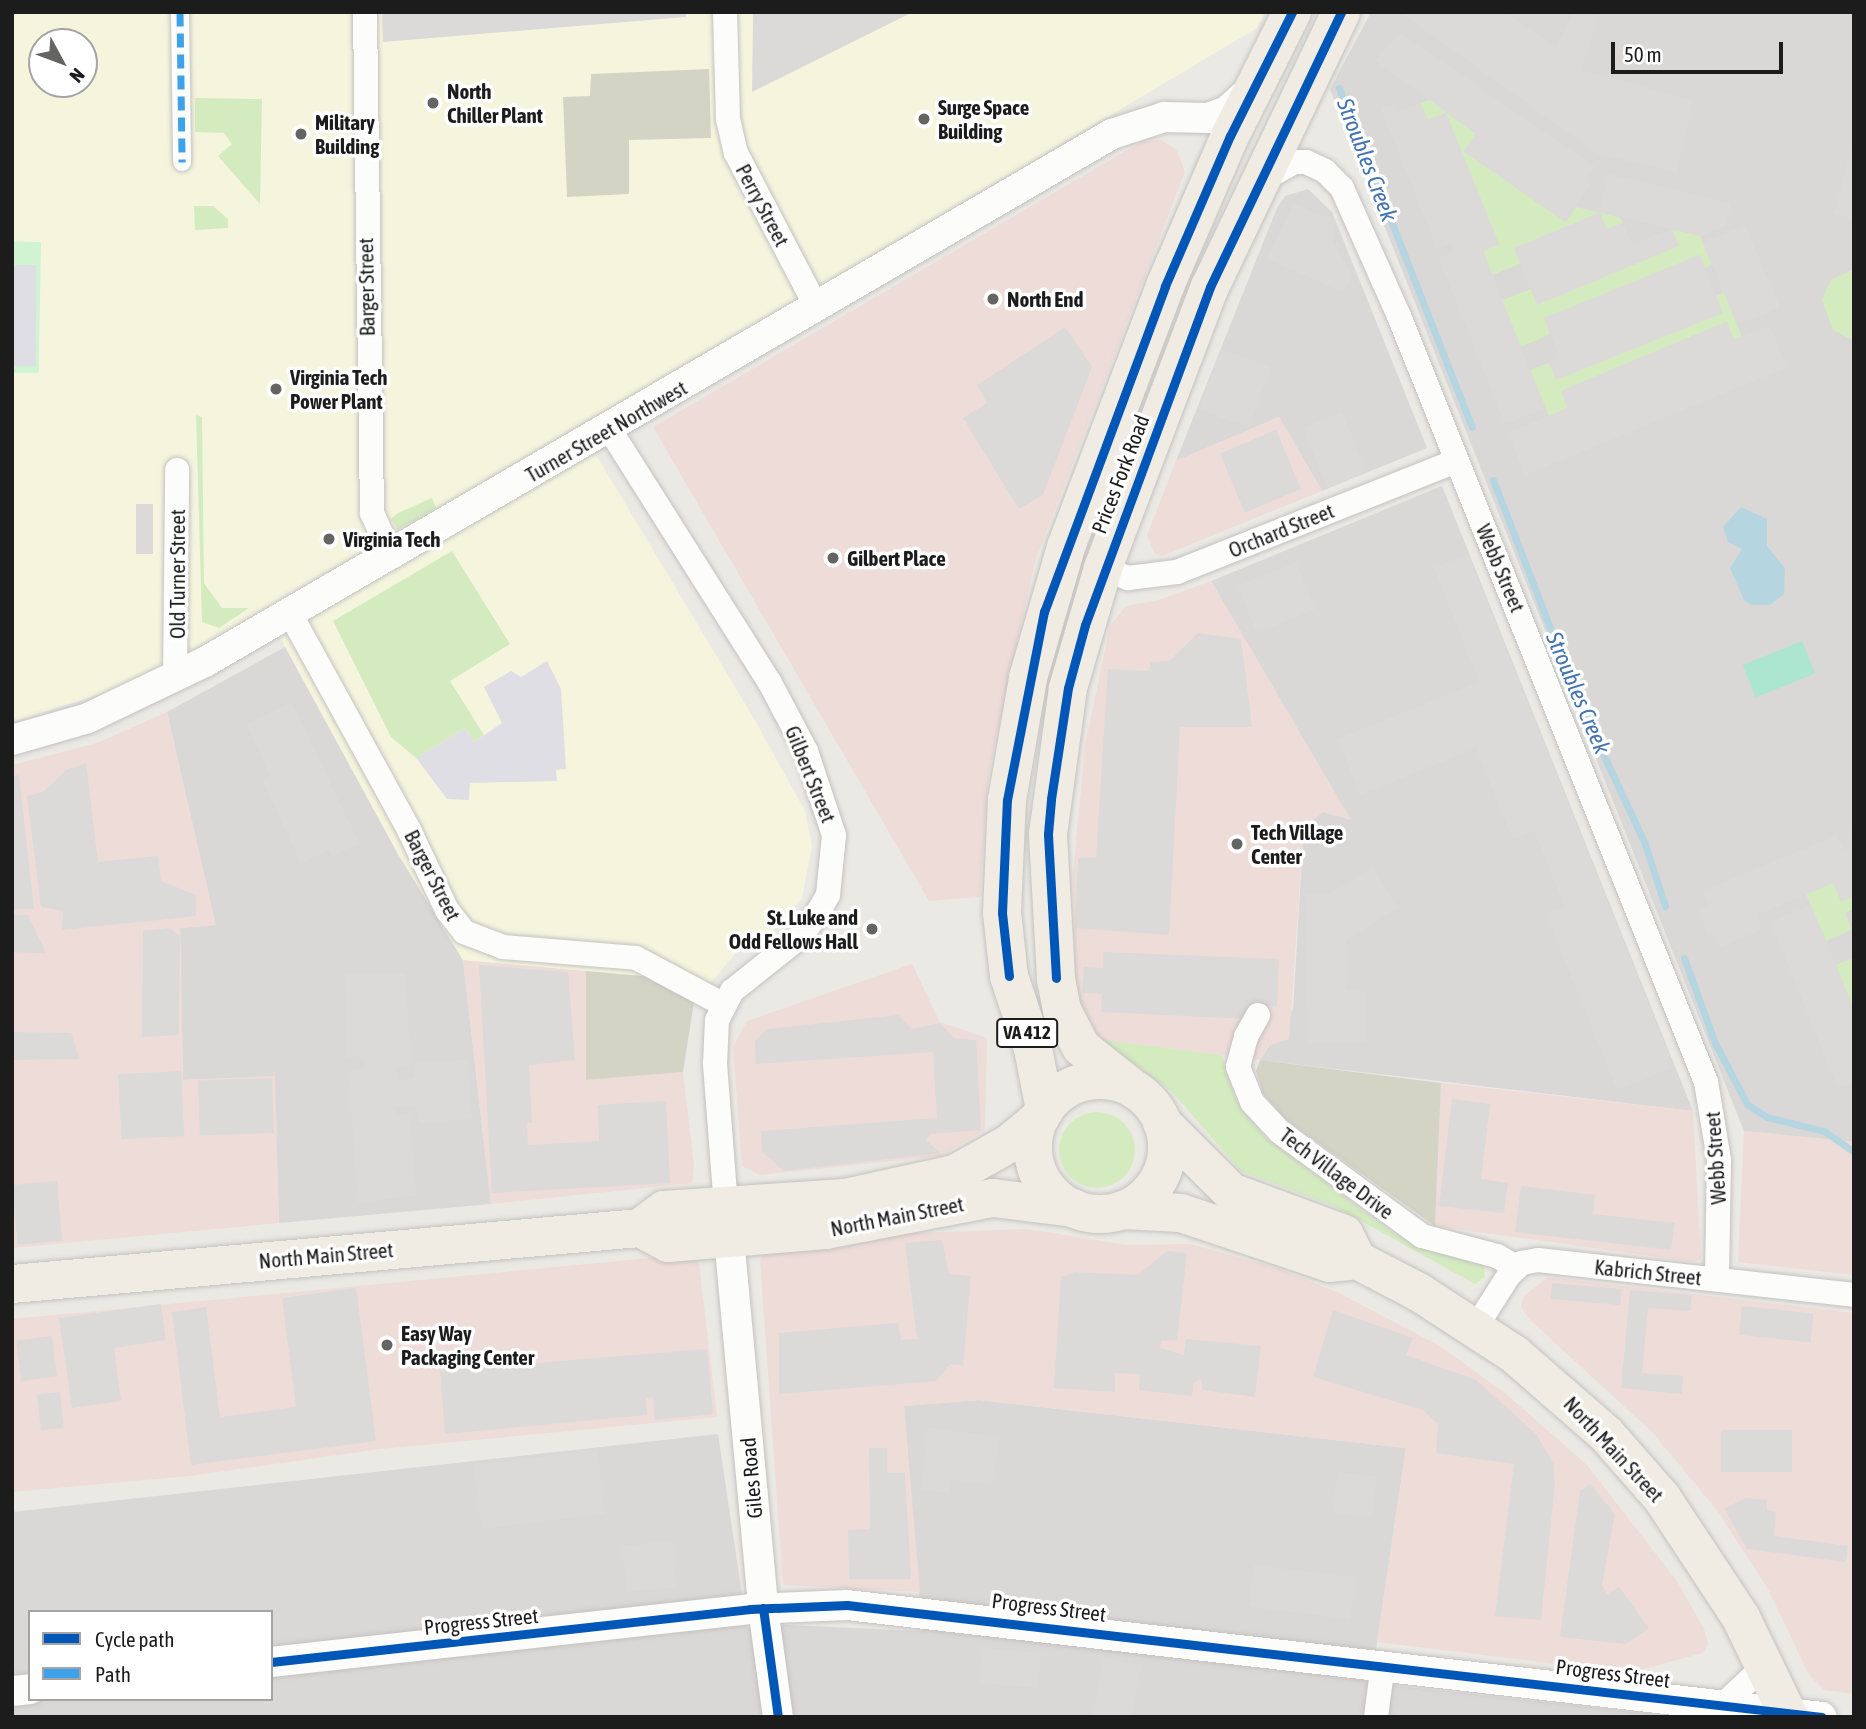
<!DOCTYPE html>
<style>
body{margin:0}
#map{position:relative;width:1866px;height:1729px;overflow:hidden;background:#ebe9e4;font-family:"Asap Condensed",sans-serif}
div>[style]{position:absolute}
.residential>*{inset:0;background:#dad8d6}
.commercial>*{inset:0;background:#eedcd8}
.education>*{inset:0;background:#f5f5de}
.construction>*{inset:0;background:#d4d4c5}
.grass>*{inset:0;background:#d4ebc0}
.round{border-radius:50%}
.park>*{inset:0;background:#d0f3d2;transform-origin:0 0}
.pitch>*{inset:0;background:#ace5d0;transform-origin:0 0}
.parking>*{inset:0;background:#dbdad8;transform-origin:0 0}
.plaza>*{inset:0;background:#dfdee4;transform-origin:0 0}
.water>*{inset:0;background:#b5d5e0}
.stream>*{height:7px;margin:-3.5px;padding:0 3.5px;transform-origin:3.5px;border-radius:3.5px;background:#b5d5e0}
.roads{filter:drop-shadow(0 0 2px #c3c2c0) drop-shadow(0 0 2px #c3c2c0)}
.pedestrian>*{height:18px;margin:-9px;padding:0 9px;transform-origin:9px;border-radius:9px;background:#fcfcfb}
.minor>*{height:24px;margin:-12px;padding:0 12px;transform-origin:12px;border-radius:12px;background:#fcfcfb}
.tertiary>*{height:30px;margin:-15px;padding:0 15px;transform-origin:15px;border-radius:15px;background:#fcfcfb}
.primary>*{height:38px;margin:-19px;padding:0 19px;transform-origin:19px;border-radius:19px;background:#f0ece3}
.primary>.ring{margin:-19px;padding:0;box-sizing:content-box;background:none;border:38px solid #f0ece3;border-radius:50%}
.quiet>*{height:7px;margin-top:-3.5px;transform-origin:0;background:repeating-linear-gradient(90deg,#3da2ea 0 14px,transparent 0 21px)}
.cycleway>*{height:9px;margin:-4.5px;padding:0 4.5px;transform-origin:4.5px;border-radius:4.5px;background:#0057b8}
.dots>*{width:19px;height:19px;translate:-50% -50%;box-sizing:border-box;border:4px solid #fff;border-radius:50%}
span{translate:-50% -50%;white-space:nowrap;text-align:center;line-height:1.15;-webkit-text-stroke:7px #fff;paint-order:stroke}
.shield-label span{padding:2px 5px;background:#fff;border:2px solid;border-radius:5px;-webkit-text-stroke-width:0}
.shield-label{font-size:19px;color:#1c1c1c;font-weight:700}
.poi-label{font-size:21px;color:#1c1c1c;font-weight:700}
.left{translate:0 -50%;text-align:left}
.right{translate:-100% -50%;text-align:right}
.street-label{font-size:21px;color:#1c1c1c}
.water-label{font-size:23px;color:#4474b0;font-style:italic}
.frame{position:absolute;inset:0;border:14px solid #1c1c1c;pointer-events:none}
.legend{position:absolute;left:28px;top:1610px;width:245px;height:91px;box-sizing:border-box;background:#fff;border:2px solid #a4a4a4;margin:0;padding:9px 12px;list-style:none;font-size:21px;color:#1c1c1c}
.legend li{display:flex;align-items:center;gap:14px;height:35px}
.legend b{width:35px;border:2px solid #a4a4a4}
.north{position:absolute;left:28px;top:28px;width:70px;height:70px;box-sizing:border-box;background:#fff;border:2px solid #a4a4a4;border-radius:50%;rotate:131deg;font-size:19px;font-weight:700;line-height:28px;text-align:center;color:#1c1c1c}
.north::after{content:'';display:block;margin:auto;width:24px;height:32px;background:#646462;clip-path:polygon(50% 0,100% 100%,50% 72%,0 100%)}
.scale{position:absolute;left:1611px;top:42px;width:172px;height:32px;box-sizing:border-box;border:4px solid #1c1c1c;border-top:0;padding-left:9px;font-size:21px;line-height:24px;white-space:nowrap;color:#1c1c1c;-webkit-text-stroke:5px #fff;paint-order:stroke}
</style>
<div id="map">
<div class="residential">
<i style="clip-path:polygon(1371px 12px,1854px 12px,1854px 1142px,1744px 1131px,1330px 89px)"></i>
<i style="clip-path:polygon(1308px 189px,1332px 212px,1427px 448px,1322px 491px,1279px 417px,1176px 461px,1277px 208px,1285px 196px)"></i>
<i style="clip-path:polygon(1442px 486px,1693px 1111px,1260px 1060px,1293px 1009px,1304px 826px,1323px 812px,1350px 819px,1211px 581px)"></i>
<i style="clip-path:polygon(285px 647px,398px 854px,463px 960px,491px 1204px,279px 1223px,274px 1077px,183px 1080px,180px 928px,215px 925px,167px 712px)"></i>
<i style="clip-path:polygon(evenodd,979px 1400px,1406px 1448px,1371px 1683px,1677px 1717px,12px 1717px,12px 1512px,718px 1434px,747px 1628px,787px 1625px,922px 1631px,904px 1406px,979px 1400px,30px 1612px,271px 1612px,271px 1699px,30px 1699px,30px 1612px)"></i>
</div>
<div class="commercial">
<i style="clip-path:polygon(1161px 140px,1176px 149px,1185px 172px,1035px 561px,988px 776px,980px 897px,929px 901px,653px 427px,1124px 152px,1144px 141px)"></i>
<i style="clip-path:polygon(1279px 417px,1322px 491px,1162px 556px,1154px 553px,1147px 535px,1176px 461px)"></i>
<i style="clip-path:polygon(1211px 581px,1351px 820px,1323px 812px,1304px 827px,1289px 1039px,1268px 1046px,1260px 1060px,1102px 1040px,1076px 1001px,1073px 874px,1085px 746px,1110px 626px,1126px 606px,1159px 600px)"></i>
<i style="clip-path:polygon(167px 712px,216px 925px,180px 928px,183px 1080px,275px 1076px,279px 1223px,12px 1248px,12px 765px,97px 743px)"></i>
<i style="clip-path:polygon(463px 960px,586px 971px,586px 1080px,683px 1072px,694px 1165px,692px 1183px,491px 1204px)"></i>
<i style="clip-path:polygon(912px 964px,940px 1022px,987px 1038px,985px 1130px,940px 1156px,760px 1175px,742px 1166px,733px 1047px,747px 1021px)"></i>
<i style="clip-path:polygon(1441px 1083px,1693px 1111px,1701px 1259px,1694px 1262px,1435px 1226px)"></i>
<i style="clip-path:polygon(1744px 1131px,1854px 1142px,1854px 1275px,1738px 1262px)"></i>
<i style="clip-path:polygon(1027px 1229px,1127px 1245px,1190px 1244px,1280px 1269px,1339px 1293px,1438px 1345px,1505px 1393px,1587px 1465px,1677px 1581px,1704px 1629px,1708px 1644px,1703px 1653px,1629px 1673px,1377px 1642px,1406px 1448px,979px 1400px,904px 1406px,920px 1592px,783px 1585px,760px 1260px,767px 1248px,894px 1234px)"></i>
<i style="clip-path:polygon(682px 1255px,699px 1263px,717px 1417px,380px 1449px,190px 1476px,12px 1492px,12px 1319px)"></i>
<i style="clip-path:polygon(1548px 1277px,1854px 1313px,1854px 1694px,1824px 1690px,1809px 1675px,1769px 1591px,1717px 1510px,1652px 1432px,1529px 1319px,1521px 1307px,1523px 1297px)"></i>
</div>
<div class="education">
<i style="clip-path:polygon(evenodd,12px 12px,1265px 12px,1257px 28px,720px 347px,583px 433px,753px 717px,805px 811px,812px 846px,802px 898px,773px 931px,736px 953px,694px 1002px,653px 977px,463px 960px,398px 854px,267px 613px,114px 690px,12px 722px,12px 12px,42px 42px,84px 42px,84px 84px,42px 84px,42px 42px)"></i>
</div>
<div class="construction">
<i style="clip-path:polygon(709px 69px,711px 138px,629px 140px,629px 194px,567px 197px,563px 97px,590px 96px,591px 74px)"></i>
<i style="clip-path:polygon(586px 971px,653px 977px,694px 1002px,683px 1072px,586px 1080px)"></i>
<i style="clip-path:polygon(1260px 1060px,1441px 1083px,1435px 1226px,1285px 1119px,1263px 1093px,1256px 1071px)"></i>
</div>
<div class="grass">
<i style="clip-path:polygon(195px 98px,262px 99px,260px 204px,218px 156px,232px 144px,224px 133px,195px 132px)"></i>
<i style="clip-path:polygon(1430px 100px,1476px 134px,1464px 151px,1565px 222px,1576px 207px,1619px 217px,1623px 223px,1607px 229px,1600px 213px,1515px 248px,1520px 264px,1492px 275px,1483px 251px,1499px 244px,1446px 113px,1427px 120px,1420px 103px)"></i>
<i style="clip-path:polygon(194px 206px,213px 206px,228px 219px,228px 228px,195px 230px)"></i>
<i style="clip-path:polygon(1671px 229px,1700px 236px,1712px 264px,1705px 268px,1699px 255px,1545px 318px,1550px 334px,1521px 347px,1502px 300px,1531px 289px,1538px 304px,1678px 246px)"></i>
<i style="clip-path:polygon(1854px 269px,1854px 340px,1853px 340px,1833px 330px,1822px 300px,1831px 280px)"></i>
<i style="clip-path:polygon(1724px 292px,1742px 337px,1734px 340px,1726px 322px,1561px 391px,1568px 408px,1549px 416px,1530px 370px,1549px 363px,1556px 379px,1722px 313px,1716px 296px)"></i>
<i style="clip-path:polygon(196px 415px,202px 417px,204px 583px,222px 608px,249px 608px,219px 628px,202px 622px)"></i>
<i style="clip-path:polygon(432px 498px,436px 508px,398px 530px,395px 525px,391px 519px,398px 513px)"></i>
<i style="clip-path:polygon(452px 551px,510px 644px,450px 681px,484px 735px,474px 742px,465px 728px,416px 758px,391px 737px,333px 621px)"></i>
<i style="clip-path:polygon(1833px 883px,1841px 901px,1854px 896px,1854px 909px,1845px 913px,1852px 930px,1826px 941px,1806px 894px)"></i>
<i style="clip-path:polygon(1854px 958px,1854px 1009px,1835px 965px)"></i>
<i style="clip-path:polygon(1102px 1040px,1222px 1055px,1235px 1097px,1264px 1136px,1387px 1229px,1419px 1248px,1476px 1260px,1484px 1267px,1485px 1277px,1475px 1284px,1334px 1206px,1241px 1171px,1172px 1092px)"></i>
<i class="round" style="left:1059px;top:1112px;width:76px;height:76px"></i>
</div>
<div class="park">
<i style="left:41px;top:242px;width:131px;height:29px;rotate:91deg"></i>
</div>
<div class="pitch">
<i style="left:1802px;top:641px;width:35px;height:64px;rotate:68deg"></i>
</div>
<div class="parking">
<i style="clip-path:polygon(382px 12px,686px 12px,686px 17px,383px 42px)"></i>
<i style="clip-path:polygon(753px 12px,913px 12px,752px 92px)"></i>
<i style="clip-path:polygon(1506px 12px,1556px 48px,1573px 12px,1599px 12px,1581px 70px,1693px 100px,1677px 172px,1598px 154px,1401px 13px)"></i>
<i style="clip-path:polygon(1400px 33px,1595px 167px,1586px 180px,1590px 185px,1566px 222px,1464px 152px,1476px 133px,1375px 61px)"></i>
<i style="clip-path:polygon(1395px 103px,1398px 112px,1420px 103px,1428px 120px,1446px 113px,1499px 245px,1483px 251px,1545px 408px,1505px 424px,1439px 258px,1453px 252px,1450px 244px,1437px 249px,1381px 109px)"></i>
<i style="clip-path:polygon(1854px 139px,1854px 219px,1834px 214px)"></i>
<i style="clip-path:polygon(evenodd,1608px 174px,1731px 203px,1726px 225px,1700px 236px,1672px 229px,1679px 246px,1537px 305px,1514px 248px,1599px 213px,1608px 174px,1600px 213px,1600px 212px,1670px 229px,1632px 245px,1623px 223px,1607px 229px,1600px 213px)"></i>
<i style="clip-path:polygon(1294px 204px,1336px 221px,1332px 239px,1352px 276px,1343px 292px,1267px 259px)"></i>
<i style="left:1745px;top:225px;width:89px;height:46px;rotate:67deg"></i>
<i style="clip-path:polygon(1700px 255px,1723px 313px,1556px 380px,1549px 363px,1560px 358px,1544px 318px)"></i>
<i style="clip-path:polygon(1727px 322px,1734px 340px,1770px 326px,1787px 367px,1525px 475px,1508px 433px,1567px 408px,1561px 391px)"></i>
<i style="clip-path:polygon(1065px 327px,1092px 367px,1043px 495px,1019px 509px,963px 418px,987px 403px,977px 385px)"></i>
<i style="left:1221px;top:349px;width:53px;height:64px;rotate:20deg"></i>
<i style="left:1342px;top:412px;width:65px;height:42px;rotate:68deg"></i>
<i style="left:1276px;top:430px;width:64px;height:61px;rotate:67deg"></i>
<i style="left:136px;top:504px;width:17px;height:50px"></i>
<i style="clip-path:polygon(1468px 554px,1674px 1067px,1617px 1090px,1546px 914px,1564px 906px,1534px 831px,1513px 839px,1476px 748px,1360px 795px,1338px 739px,1479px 682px,1434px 568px)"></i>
<i style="left:1296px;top:562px;width:51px;height:63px;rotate:68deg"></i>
<i style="clip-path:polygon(1198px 633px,1241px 639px,1252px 727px,1180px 727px,1169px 935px,1075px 928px,1078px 858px,1096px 857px,1108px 669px,1149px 671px,1151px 662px,1169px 661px)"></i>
<i style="clip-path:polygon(292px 702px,359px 843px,332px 857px,328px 850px,301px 863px,262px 780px,270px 775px,246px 724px)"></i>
<i style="clip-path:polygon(86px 763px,98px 862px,158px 856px,161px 881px,196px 895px,196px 916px,62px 930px,63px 911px,41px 907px,27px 796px,43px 792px,66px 770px)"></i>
<i style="clip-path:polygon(19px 775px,34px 909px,12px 909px,12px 777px)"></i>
<i style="clip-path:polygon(1854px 829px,1854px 896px,1841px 902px,1833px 883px,1757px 915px,1761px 930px,1721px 947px,1716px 935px,1708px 935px,1700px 911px,1708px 904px,1702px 891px,1836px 836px,1845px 851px,1852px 844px,1847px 832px)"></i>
<i style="clip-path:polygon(1373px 867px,1397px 908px,1346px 940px,1346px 991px,1365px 991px,1366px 1042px,1308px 1043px,1305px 895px,1328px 895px)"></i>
<i style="clip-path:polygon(1811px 905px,1854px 1009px,1854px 1081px,1838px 1088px,1771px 922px)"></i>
<i style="clip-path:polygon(12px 915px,28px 915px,46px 953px,12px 952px)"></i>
<i style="clip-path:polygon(170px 928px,180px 937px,179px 1035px,142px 1037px,143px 931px)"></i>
<i style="clip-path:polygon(1103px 952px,1279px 959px,1277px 1006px,1247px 1005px,1247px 1019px,1101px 1012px,1102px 994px,1082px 993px,1084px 967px,1103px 968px)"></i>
<i style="clip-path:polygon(479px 965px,568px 972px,575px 1060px,529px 1065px,532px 1123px,527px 1123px,528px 1145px,599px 1141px,598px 1105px,666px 1101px,670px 1183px,492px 1193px)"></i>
<i style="clip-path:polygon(345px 973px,406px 973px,410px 1066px,396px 1068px,397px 1080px,415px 1079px,415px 1063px,467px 1060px,472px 1119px,419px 1123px,416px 1106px,394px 1106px,398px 1115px,410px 1113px,416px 1195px,358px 1203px,348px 1071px,362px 1069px,365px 1063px,358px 1056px,346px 1058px)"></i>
<i style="clip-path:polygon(898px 1015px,912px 1029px,940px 1023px,954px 1038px,976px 1040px,981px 1130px,930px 1134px,926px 1140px,940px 1153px,784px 1171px,762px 1152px,761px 1131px,937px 1118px,933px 1052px,756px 1064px,755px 1041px,768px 1029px)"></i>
<i style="clip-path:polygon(12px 1032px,71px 1033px,80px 1059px,12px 1060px)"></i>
<i style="left:181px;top:1071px;width:65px;height:63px;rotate:87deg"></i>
<i style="left:272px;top:1078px;width:55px;height:74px;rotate:88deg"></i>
<i style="clip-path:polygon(1452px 1099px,1490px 1104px,1481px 1179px,1508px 1183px,1504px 1213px,1439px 1206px)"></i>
<i style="left:57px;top:1181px;width:60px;height:45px;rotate:85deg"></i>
<i style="clip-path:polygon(1521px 1186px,1595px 1195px,1593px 1214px,1675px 1223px,1671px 1250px,1515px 1232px)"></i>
<i style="clip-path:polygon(942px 1240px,949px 1274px,971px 1276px,963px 1365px,950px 1364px,936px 1381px,779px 1394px,779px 1333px,898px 1323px,901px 1340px,917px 1339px,905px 1243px)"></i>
<i style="clip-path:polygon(1167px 1251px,1187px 1253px,1177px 1340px,1161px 1341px,1160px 1348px,1184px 1355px,1186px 1339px,1261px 1346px,1255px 1397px,1203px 1390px,1200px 1379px,1193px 1384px,1192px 1396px,1139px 1390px,1140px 1374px,1115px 1373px,1115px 1392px,1054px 1388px,1061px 1277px,1075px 1272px,1138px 1275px)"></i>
<i style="left:1552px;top:1283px;width:70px;height:16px;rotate:5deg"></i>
<i style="clip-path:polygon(356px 1288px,376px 1441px,191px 1465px,172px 1312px,206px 1307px,220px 1417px,296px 1407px,282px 1298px)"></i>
<i style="clip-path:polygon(1630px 1290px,1692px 1295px,1690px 1311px,1648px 1308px,1642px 1373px,1683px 1376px,1682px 1394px,1621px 1388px)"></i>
<i style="clip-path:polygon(161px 1304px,166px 1340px,114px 1348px,121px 1401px,72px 1408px,59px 1318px)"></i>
<i style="left:1742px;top:1306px;width:72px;height:29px;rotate:6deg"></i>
<i style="clip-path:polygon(1333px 1310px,1413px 1338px,1406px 1355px,1476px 1380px,1537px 1435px,1553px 1463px,1555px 1482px,1541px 1620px,1495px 1616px,1514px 1464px,1436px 1453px,1438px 1424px,1423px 1410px,1313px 1377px)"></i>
<i style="left:52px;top:1336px;width:41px;height:36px;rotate:83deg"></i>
<i style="clip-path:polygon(707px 1349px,713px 1414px,655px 1420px,653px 1397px,646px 1398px,647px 1415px,445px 1434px,440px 1371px)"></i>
<i style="left:60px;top:1392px;width:36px;height:23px;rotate:84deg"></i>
<i style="clip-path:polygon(928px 1428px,999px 1437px,993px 1484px,951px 1480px,949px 1493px,921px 1490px)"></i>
<i style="left:1721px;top:1430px;width:71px;height:42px"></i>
<i style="clip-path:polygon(869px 1448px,887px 1448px,887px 1473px,905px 1473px,911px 1579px,849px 1579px,848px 1530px,870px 1529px)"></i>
<i style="left:597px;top:1450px;width:64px;height:124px;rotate:83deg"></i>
<i style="left:1338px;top:1472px;width:39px;height:41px;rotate:7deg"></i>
<i style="clip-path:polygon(1590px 1484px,1615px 1514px,1602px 1585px,1607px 1594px,1619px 1587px,1649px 1628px,1626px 1644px,1560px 1637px,1580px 1491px)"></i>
<i style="clip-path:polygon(1745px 1498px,1767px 1500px,1767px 1510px,1776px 1512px,1774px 1536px,1848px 1546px,1846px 1562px,1747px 1549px,1724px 1509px)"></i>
<i style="left:672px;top:1541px;width:46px;height:50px;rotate:84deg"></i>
<i style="left:1254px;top:1565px;width:102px;height:42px;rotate:7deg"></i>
<i style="left:982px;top:1648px;width:59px;height:35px;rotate:5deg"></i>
<i style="left:1103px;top:1658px;width:39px;height:60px;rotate:10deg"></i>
</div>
<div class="plaza">
<i style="left:12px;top:265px;width:24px;height:101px"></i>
<i style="clip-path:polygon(547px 661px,561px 689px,566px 769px,556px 770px,557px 781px,470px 783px,469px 800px,447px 799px,416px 758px,465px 728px,474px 742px,502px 723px,484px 687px,511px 671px,521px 677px)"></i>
</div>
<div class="water">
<i style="clip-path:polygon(1741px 507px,1767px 519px,1767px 546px,1785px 568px,1784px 594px,1770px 605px,1752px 605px,1744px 600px,1730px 568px,1742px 549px,1728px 542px,1723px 527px)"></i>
</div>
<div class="stream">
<i style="left:1339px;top:88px;width:364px;rotate:68.6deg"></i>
<i style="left:1493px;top:480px;width:234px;rotate:68.9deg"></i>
<i style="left:1577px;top:698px;width:161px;rotate:65deg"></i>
<i style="left:1645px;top:844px;width:65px;rotate:72.1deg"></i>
<i style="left:1684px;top:958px;width:90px;rotate:70deg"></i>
<i style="left:1715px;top:1043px;width:69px;rotate:62.3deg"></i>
<i style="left:1747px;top:1104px;width:24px;rotate:33deg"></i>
<i style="left:1767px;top:1117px;width:59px;rotate:13.8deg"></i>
<i style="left:1824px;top:1131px;width:37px;rotate:35deg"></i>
</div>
<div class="roads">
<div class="pedestrian">
<i style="left:180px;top:12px;width:150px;rotate:89.2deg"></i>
</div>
<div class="minor">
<i style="left:365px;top:12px;width:501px;rotate:89.2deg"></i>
<i style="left:372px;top:513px;width:48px;rotate:65.6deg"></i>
<i style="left:725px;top:12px;width:107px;rotate:88.4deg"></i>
<i style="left:728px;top:119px;width:35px;rotate:77deg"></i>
<i style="left:736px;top:153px;width:175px;rotate:62.4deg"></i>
<i style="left:1262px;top:180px;width:37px;rotate:-29deg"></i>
<i style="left:1294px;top:162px;width:12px"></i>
<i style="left:1306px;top:162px;width:21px;rotate:25deg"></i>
<i style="left:1325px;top:171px;width:24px;rotate:45deg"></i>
<i style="left:1342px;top:188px;width:140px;rotate:66deg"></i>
<i style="left:1399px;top:316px;width:825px;rotate:68.16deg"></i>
<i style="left:1706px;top:1082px;width:79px;rotate:80.5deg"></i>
<i style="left:1719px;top:1160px;width:119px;rotate:91deg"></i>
<i style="left:610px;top:430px;width:299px;rotate:57.7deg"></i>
<i style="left:770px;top:683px;width:77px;rotate:62.1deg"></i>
<i style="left:806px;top:751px;width:89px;rotate:71.6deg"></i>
<i style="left:834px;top:835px;width:60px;rotate:95.7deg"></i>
<i style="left:828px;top:895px;width:22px;rotate:120deg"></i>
<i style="left:817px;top:914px;width:27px;rotate:126deg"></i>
<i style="left:801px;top:936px;width:88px;rotate:141.4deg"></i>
<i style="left:732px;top:991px;width:33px;rotate:117deg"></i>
<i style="left:717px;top:1020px;width:44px;rotate:92.6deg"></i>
<i style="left:715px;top:1064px;width:143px;rotate:85.6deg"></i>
<i style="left:1103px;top:568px;width:27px;rotate:22deg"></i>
<i style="left:1128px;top:578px;width:49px;rotate:-7deg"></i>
<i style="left:1177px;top:572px;width:300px;rotate:-21.7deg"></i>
<i style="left:291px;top:615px;width:245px;rotate:61.2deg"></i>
<i style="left:409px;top:830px;width:89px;rotate:64.6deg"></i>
<i style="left:447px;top:910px;width:28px;rotate:52deg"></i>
<i style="left:464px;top:932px;width:42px;rotate:21deg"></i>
<i style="left:503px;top:947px;width:133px;rotate:4.7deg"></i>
<i style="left:636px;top:958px;width:98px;rotate:28.1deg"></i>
<i style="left:175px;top:678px;width:208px;rotate:-89.4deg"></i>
<i style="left:1258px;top:1015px;width:25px;rotate:119deg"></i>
<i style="left:1246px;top:1037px;width:31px;rotate:105deg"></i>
<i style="left:1238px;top:1067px;width:38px;rotate:68deg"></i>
<i style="left:1252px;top:1102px;width:41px;rotate:47deg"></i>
<i style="left:1280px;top:1132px;width:176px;rotate:36.2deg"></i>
<i style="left:1422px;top:1236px;width:78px;rotate:14.9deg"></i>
<i style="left:1497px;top:1256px;width:22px;rotate:30deg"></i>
<i style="left:1476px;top:1327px;width:62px;rotate:-57.6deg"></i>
<i style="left:1509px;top:1275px;width:18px;rotate:-43deg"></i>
<i style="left:1522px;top:1263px;width:16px;rotate:-11deg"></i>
<i style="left:1538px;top:1260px;width:318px;rotate:6.3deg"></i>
<i style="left:1376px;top:1717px;width:53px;rotate:-82.5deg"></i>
<i style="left:1722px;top:1717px;width:13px;rotate:-81deg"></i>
<i style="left:1724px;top:1704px;width:55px;rotate:-43.5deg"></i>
</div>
<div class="tertiary">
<i style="left:12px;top:740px;width:79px;rotate:-16.1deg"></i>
<i style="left:88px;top:718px;width:130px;rotate:-25.6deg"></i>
<i style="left:205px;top:662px;width:1049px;rotate:-30.21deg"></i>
<i style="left:1112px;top:134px;width:55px;rotate:-18.1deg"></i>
<i style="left:1164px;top:117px;width:44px;rotate:1.3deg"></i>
<i style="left:1208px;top:118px;width:20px;rotate:-20deg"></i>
<i style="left:1227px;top:111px;width:31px;rotate:-42deg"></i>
<i style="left:729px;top:1238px;width:372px;rotate:84.7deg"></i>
<i style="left:763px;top:1608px;width:110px;rotate:82.2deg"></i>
<i style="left:271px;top:1662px;width:482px;rotate:-6.3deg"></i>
<i style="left:750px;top:1609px;width:97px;rotate:-2.4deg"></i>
<i style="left:847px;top:1605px;width:981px;rotate:6.55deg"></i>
<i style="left:12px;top:1691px;width:18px;rotate:-6deg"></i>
</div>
<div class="primary">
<i class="ring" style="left:1033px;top:1080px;width:96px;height:96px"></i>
<i style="left:1135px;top:1090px;width:69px;rotate:-141.5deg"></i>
<i style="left:1081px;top:1047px;width:42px;rotate:-117.2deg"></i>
<i style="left:1062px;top:1010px;width:33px;rotate:-101deg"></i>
<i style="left:1056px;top:978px;width:144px;rotate:-93.2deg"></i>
<i style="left:1048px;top:834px;width:147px;rotate:-82.2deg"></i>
<i style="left:1068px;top:688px;width:125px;rotate:-73.7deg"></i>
<i style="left:1103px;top:568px;width:301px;rotate:-69.2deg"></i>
<i style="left:1210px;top:287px;width:305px;rotate:-64.5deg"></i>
<i style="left:1045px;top:1110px;width:62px;rotate:-101.1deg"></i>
<i style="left:1033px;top:1049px;width:77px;rotate:-108.2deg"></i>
<i style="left:1009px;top:976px;width:63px;rotate:-96.3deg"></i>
<i style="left:1002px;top:913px;width:113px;rotate:-87.5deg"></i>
<i style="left:1007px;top:800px;width:124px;rotate:-80.2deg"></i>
<i style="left:1028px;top:678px;width:136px;rotate:-73.8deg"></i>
<i style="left:1066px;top:547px;width:279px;rotate:-69.2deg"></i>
<i style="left:1165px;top:286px;width:163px;rotate:-66.6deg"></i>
<i style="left:1230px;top:136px;width:139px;rotate:-63.4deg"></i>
<i style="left:1162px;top:1123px;width:98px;rotate:45deg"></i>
<i style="left:1231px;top:1192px;width:121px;rotate:20.4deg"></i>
<i style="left:1344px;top:1234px;width:29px;rotate:63deg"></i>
<i style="left:1123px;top:1210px;width:58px;rotate:3deg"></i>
<i style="left:1181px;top:1213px;width:157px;rotate:18.6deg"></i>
<i style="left:1330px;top:1263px;width:27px;rotate:-6deg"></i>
<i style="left:1357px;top:1260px;width:71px;rotate:27.6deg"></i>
<i style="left:1420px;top:1293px;width:112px;rotate:33deg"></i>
<i style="left:1514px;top:1354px;width:122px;rotate:41deg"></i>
<i style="left:1606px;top:1434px;width:85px;rotate:48.8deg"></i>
<i style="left:1662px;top:1498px;width:144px;rotate:56.6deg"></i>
<i style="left:1741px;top:1618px;width:110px;rotate:64.1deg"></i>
<i style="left:640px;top:1228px;width:32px;rotate:28deg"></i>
<i style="left:668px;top:1243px;width:158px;rotate:-4.7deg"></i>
<i style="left:825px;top:1230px;width:171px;rotate:-10.8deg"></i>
<i style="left:993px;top:1198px;width:81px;rotate:7.1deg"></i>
<i style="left:12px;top:1284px;width:630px;rotate:-5.1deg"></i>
<i style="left:640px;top:1228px;width:30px;rotate:-37deg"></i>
<i style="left:664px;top:1210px;width:181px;rotate:-3.8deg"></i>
<i style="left:845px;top:1198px;width:113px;rotate:-12.3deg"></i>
<i style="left:955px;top:1174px;width:63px;rotate:-29.4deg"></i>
<i style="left:1010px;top:1143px;width:40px;rotate:-40deg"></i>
</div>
</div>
<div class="quiet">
<i style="left:180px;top:12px;width:150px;rotate:89.2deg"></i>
</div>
<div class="cycleway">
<i style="left:1009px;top:976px;width:63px;rotate:-96.3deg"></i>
<i style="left:1002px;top:913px;width:113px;rotate:-87.5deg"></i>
<i style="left:1007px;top:800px;width:192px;rotate:-78.9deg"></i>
<i style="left:1044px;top:612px;width:348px;rotate:-69.6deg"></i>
<i style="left:1165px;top:286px;width:163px;rotate:-66.6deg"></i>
<i style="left:1230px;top:136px;width:139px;rotate:-63.4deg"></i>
<i style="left:1056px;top:978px;width:144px;rotate:-93.2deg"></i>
<i style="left:1048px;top:834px;width:35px;rotate:-85deg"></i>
<i style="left:1051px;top:799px;width:112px;rotate:-81.3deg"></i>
<i style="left:1068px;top:688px;width:65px;rotate:-74.9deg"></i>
<i style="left:1085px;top:625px;width:360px;rotate:-69.7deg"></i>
<i style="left:1210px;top:287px;width:305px;rotate:-64.5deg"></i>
<i style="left:763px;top:1608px;width:110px;rotate:82.2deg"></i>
<i style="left:271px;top:1662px;width:482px;rotate:-6.3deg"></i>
<i style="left:750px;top:1609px;width:97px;rotate:-2.4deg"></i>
<i style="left:847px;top:1605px;width:981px;rotate:6.55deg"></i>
</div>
<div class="dots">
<i style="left:433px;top:103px;background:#646462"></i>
<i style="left:924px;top:119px;background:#646462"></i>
<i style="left:301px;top:134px;background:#646462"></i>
<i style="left:993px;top:299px;background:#646462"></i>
<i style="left:276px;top:389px;background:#646462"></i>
<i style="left:329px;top:539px;background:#646462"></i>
<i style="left:833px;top:558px;background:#646462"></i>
<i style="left:1237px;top:844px;background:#646462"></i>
<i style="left:872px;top:929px;background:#646462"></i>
<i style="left:387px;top:1345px;background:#646462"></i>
</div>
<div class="shield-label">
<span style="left:1027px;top:1033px">VA 412</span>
</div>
<div class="poi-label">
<span class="left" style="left:447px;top:103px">North<br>Chiller Plant</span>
<span class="left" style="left:938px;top:119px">Surge Space<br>Building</span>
<span class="left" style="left:315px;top:134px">Military<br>Building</span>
<span class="left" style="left:1007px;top:299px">North End</span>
<span class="left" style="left:290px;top:389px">Virginia Tech<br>Power Plant</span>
<span class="left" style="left:343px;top:539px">Virginia Tech</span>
<span class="left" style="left:847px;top:558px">Gilbert Place</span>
<span class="left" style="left:1251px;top:844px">Tech Village<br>Center</span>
<span class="right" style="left:858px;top:929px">St. Luke and<br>Odd Fellows Hall</span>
<span class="left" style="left:401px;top:1345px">Easy Way<br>Packaging Center</span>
</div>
<div class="street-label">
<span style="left:763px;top:205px;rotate:62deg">Perry Street</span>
<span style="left:366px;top:287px;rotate:-91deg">Barger Street</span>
<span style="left:606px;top:431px;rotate:-30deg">Turner Street Northwest</span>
<span style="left:1120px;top:474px;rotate:-69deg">Prices Fork Road</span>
<span style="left:1281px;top:530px;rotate:-22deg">Orchard Street</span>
<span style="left:1501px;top:568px;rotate:67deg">Webb Street</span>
<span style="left:177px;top:574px;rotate:-90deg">Old Turner Street</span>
<span style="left:811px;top:774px;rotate:68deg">Gilbert Street</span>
<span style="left:433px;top:875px;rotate:63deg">Barger Street</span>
<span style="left:1715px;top:1158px;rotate:-94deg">Webb Street</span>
<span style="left:1337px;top:1173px;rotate:37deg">Tech Village Drive</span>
<span style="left:897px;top:1216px;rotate:-11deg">North Main Street</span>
<span style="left:326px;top:1255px;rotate:-5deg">North Main Street</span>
<span style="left:1648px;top:1272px;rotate:6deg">Kabrich Street</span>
<span style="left:1614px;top:1449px;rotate:47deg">North Main Street</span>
<span style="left:751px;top:1478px;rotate:-95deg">Giles Road</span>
<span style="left:1049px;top:1607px;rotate:7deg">Progress Street</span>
<span style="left:481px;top:1621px;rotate:-6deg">Progress Street</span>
<span style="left:1613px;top:1673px;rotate:7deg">Progress Street</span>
</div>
<div class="water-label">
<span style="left:1367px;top:160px;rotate:69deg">Stroubles Creek</span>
<span style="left:1578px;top:693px;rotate:67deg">Stroubles Creek</span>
</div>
<div class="frame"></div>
<ul class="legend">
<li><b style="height:9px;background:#0057b8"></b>Cycle path</li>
<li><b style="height:9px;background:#3da2ea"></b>Path</li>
</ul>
<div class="north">N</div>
<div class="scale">50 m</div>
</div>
